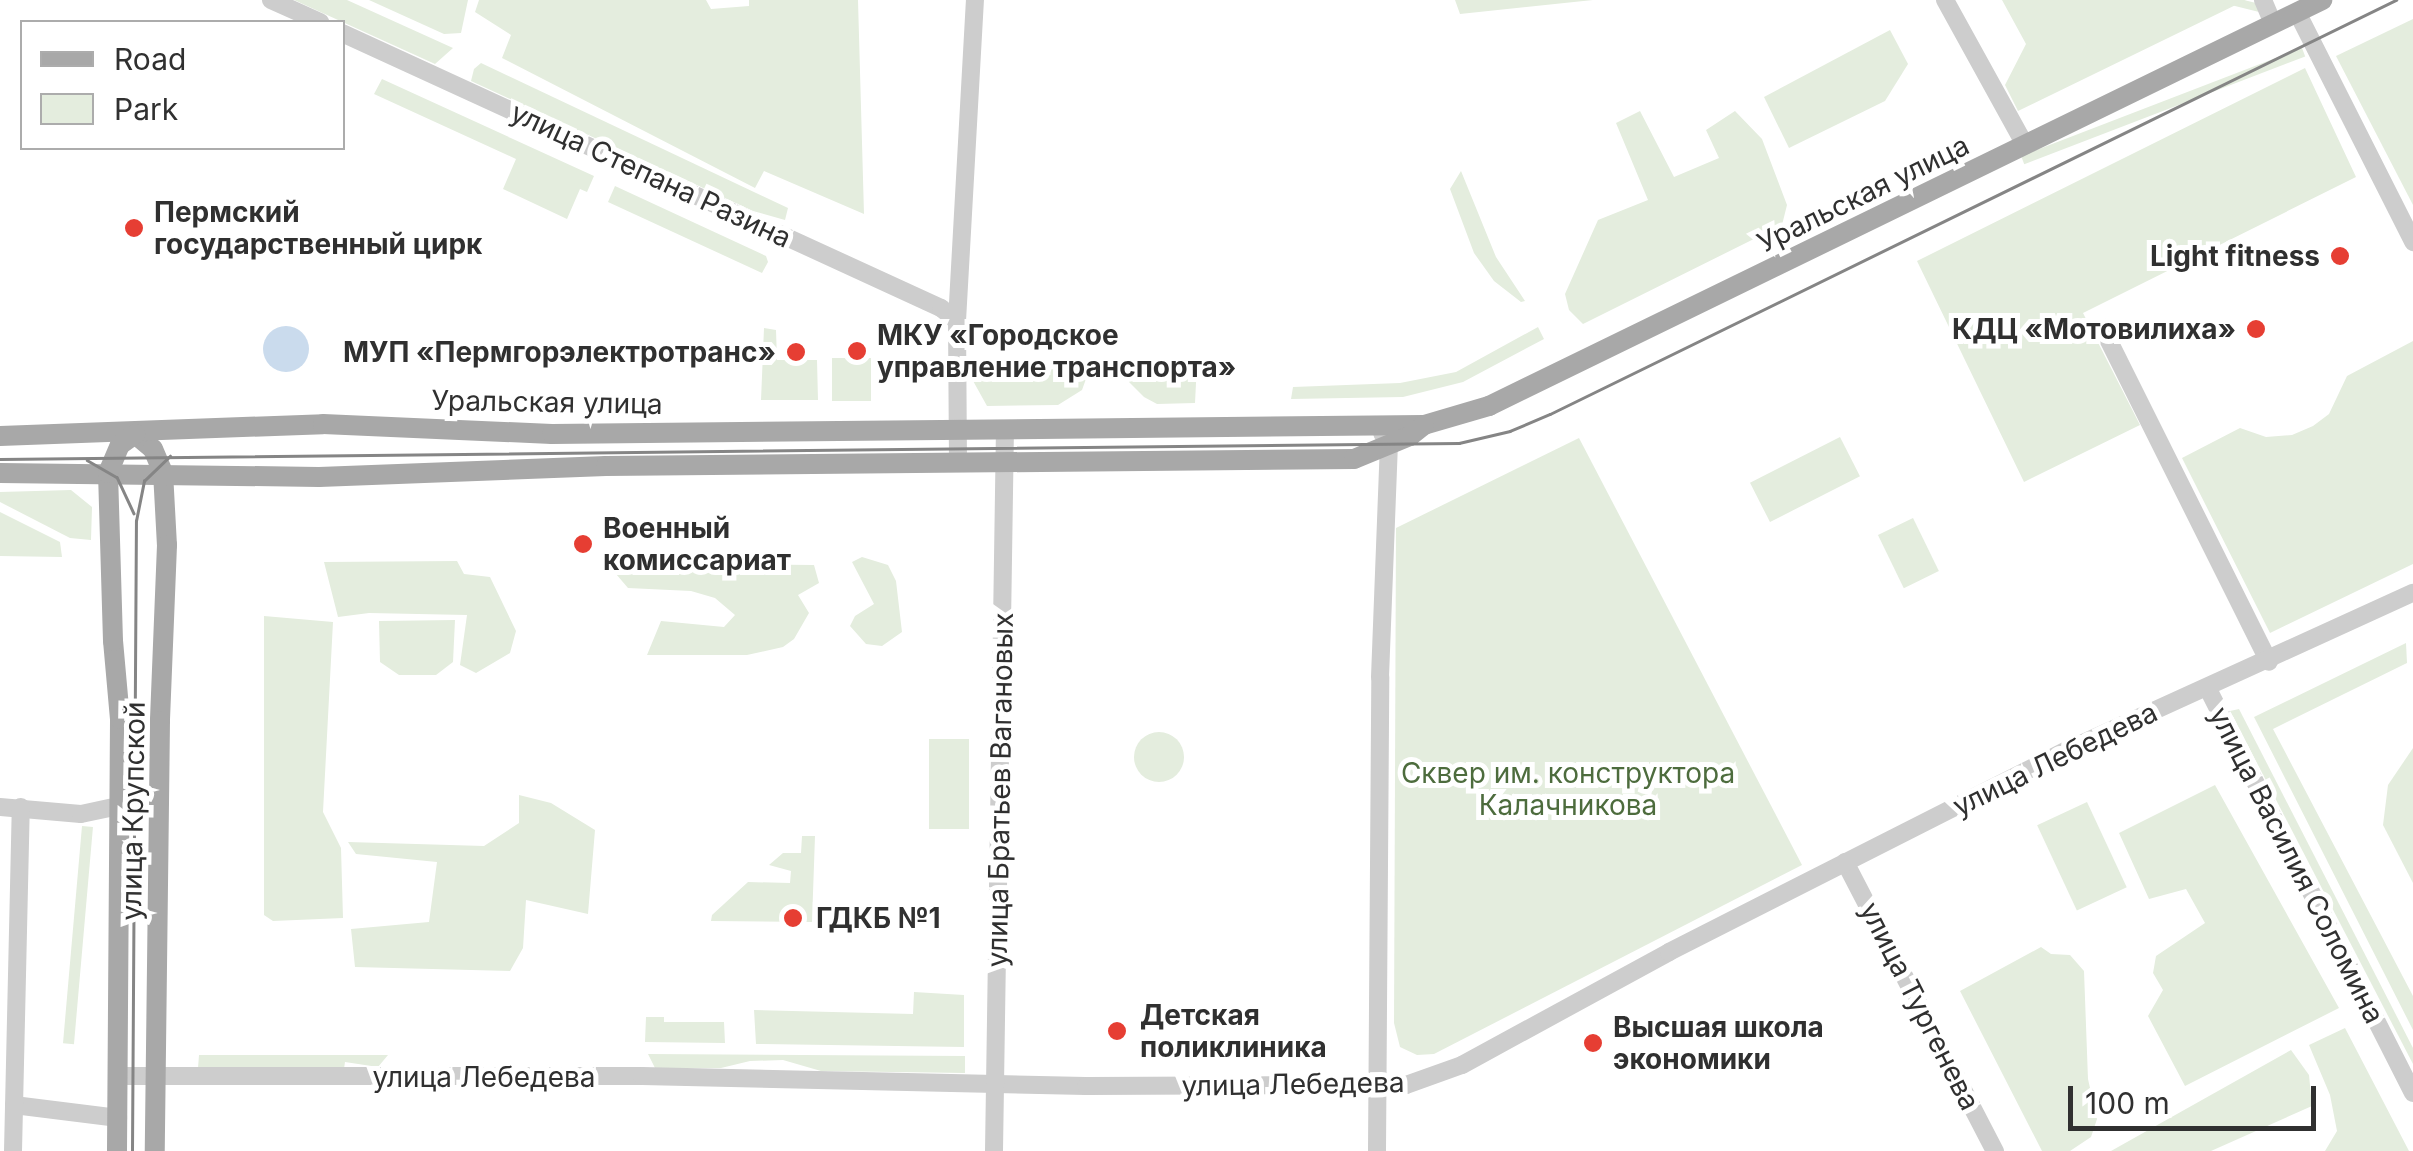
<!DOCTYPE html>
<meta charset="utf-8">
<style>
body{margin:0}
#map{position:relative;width:2413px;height:1151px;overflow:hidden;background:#fff;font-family:Inter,sans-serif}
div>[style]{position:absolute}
.green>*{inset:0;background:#e4edde;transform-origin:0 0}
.round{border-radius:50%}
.water>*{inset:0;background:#cadbed}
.minor>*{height:18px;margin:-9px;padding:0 9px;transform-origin:9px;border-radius:9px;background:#cdcdcd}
.major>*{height:20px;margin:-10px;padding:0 10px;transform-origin:10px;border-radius:10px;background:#a8a8a8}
.tram>*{height:2.5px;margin:-1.25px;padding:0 1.25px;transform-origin:1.25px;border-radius:1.25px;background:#858585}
.dots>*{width:28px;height:28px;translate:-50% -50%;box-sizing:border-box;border:5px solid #fff;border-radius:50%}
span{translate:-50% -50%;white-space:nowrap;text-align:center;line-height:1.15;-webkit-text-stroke:10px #fff;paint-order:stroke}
.street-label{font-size:28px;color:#303030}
.poi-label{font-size:28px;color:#303030;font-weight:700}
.left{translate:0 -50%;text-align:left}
.right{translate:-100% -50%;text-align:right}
.park-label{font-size:28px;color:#4d6c3d}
.legend{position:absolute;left:20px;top:20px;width:325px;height:130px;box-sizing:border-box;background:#fff;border:2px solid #acacac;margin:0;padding:12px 18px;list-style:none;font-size:30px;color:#303030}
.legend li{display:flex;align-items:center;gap:20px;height:50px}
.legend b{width:50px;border:2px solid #acacac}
.scale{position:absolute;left:2068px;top:1086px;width:248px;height:45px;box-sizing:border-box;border:5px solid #303030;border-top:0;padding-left:12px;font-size:30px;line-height:35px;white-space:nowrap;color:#303030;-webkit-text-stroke:8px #fff;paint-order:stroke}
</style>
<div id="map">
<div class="green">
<i style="clip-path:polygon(294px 0,347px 0,453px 48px,435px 64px)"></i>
<i style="clip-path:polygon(369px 0,468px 0,461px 33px,444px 34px)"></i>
<i style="clip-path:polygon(479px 0,706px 0,711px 9px,749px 6px,749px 0,858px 0,864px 214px,764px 171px,755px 188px,502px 58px,511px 35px,475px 12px)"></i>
<i style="clip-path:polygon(1455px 0,1593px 0,1460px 14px)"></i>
<i style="clip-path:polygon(2002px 0,2246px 0,2018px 111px,2005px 85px,2026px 44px)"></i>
<i style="left:2260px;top:4px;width:8px;height:267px;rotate:104deg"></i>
<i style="clip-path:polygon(2413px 19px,2413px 205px,2336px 56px)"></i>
<i style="clip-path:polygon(1890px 30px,1908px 64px,1885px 101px,1789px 148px,1764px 97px)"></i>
<i style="left:2302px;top:48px;width:9px;height:301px;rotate:69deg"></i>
<i style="clip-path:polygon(481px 63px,788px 208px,785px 220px,753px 211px,471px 81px,474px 69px)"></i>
<i style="clip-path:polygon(2305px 68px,2356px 177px,2083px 313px,2140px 425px,2024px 482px,1917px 261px)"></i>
<i style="clip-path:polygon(382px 79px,594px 176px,587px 192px,580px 189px,567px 219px,503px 189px,516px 159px,374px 94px)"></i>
<i style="clip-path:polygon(1640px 111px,1674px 177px,1719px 158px,1706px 130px,1735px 111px,1762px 139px,1787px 205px,1782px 225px,1583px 324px,1569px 310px,1565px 294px,1598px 220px,1648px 200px,1616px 123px)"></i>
<i style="clip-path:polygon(1461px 171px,1496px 257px,1525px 301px,1521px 302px,1494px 281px,1474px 253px,1450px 189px)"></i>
<i style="clip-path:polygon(615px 186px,766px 256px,768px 262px,762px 273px,608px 202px)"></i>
<i style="clip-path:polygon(1538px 327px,1544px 339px,1463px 382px,1403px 397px,1291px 399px,1293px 387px,1400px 383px,1456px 372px)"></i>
<i style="clip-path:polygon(764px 328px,776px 330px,777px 360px,817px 360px,818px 400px,761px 400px)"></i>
<i style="clip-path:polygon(2413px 341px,2413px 564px,2270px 633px,2182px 458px,2240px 428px,2266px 437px,2292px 435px,2313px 426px,2329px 414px,2347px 376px)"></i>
<i style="left:871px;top:358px;width:43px;height:39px;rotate:90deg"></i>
<i style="clip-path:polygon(1126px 362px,1197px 363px,1195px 403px,1157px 404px,1144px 397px,1129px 382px)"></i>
<i style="clip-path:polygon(1091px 365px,1082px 390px,1058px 405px,987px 406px,972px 379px,1035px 380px,1037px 366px)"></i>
<i style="left:1840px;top:437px;width:44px;height:101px;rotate:63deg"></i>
<i style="clip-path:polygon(1579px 438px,1802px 865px,1434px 1054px,1417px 1055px,1400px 1047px,1394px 1023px,1396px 528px)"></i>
<i style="clip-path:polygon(71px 490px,92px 507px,91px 540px,70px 538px,0 502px,0 492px)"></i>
<i style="clip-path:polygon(0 512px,60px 542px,62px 557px,0 556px)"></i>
<i style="left:1913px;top:518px;width:59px;height:39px;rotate:64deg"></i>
<i style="clip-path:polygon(862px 557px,888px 565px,896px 581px,902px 632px,882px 646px,866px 644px,850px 626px,855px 616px,874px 604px,852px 562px)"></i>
<i style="clip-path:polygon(457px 561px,464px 574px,490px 577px,516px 631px,510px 653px,476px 673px,460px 665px,467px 615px,369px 613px,338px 617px,324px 562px)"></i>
<i style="clip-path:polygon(646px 563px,814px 565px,819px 583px,798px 595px,809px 613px,794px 639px,783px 647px,747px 655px,647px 655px,661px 621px,724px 627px,735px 615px,715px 598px,691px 591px,628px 588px,616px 574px,624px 565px)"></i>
<i style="clip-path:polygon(264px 616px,333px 622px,323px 812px,341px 848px,343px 918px,273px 921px,264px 915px)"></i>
<i style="clip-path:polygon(455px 620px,453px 662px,436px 675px,399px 675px,380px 662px,379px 621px)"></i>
<i style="clip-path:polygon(2406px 643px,2407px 663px,2273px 729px,2413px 996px,2413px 1030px,2254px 717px)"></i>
<i style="clip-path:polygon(2239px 709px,2413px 1048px,2413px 1064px,2230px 711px)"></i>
<i class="round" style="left:1134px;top:732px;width:50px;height:50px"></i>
<i style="left:929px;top:739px;width:40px;height:90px"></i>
<i style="clip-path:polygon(2413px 748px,2413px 883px,2383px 825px,2388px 785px)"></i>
<i style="clip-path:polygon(2215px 785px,2339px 1008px,2185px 1086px,2148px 1016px,2163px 990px,2153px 973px,2156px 956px,2205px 923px,2186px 889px,2149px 899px,2119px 833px)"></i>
<i style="clip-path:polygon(519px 795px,551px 803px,595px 830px,588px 914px,526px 900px,523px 948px,510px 971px,355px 967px,351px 929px,429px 922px,437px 862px,356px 854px,348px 842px,484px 846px,519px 823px)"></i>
<i style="left:2087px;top:802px;width:94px;height:55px;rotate:65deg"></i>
<i style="left:82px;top:826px;width:11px;height:218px;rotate:5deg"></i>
<i style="clip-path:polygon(802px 836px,815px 836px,812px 922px,711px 921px,712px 915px,748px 882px,790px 883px,791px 871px,769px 865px,783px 853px,801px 853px)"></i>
<i style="clip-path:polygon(2041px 947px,2051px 954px,2070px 955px,2084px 971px,2088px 1079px,2097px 1119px,2091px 1137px,2070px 1151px,2042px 1151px,1960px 991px)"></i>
<i style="clip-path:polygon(914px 992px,964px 995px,964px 1047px,756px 1044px,754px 1010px,913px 1014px)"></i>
<i style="clip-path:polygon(646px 1017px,664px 1017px,664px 1022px,724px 1022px,725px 1043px,645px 1042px)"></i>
<i style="clip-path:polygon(2345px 1028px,2409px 1151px,2325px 1151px,2337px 1131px,2330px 1095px,2309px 1045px)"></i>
<i style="clip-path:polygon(2291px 1050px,2309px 1075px,2312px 1106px,2211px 1151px,2111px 1151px)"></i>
<i style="clip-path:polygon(648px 1054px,965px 1056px,965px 1073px,821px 1071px,783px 1060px,750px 1061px,721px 1068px,655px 1068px)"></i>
<i style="clip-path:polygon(199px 1055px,388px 1055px,378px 1067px,345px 1062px,344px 1069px,198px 1068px)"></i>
</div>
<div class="water">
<i class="round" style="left:263px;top:326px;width:46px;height:46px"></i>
</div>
<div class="minor">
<i style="left:271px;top:0;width:54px;rotate:24.2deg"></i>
<i style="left:1945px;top:0;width:166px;rotate:61.1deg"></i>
<i style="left:2263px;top:0;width:26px;rotate:67deg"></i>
<i style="left:2297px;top:12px;width:258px;rotate:63.2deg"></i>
<i style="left:342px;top:33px;width:659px;rotate:24.66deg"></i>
<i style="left:941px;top:308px;width:21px;rotate:39deg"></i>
<i style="left:2102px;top:327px;width:374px;rotate:63.5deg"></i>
<i style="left:958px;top:463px;width:142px;rotate:-90.4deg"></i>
<i style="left:957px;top:321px;width:322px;rotate:-86.8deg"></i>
<i style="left:2208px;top:689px;width:453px;rotate:63.1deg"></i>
<i style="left:0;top:807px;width:81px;rotate:4.9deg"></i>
<i style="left:81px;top:814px;width:39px;rotate:-12deg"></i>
<i style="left:1845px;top:862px;width:326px;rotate:62.6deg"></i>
<i style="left:119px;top:1076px;width:523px"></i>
<i style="left:642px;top:1076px;width:444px;rotate:1.3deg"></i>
<i style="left:1086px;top:1086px;width:320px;rotate:-0.2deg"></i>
<i style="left:1406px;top:1085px;width:59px;rotate:-19.7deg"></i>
<i style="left:1462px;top:1065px;width:236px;rotate:-28.6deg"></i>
<i style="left:1669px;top:952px;width:449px;rotate:-26.9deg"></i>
<i style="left:2070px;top:749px;width:377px;rotate:-24.5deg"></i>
<i style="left:14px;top:1105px;width:105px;rotate:7.1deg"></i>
<i style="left:13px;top:1151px;width:344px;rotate:-88.7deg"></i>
<i style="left:994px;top:1151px;width:722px;rotate:-89.13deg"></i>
<i style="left:1377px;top:1151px;width:474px;rotate:-89.6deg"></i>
<i style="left:1380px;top:677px;width:232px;rotate:-87.8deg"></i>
<i style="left:1389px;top:445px;width:14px;rotate:-120deg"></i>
</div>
<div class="major">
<i style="left:135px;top:434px;width:23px;rotate:40deg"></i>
<i style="left:153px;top:449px;width:25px;rotate:67deg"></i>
<i style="left:163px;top:472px;width:73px;rotate:86.9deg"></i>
<i style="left:167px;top:545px;width:176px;rotate:92.3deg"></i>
<i style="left:160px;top:721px;width:430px;rotate:90.7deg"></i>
<i style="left:0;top:436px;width:323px;rotate:-2.1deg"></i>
<i style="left:323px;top:424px;width:229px;rotate:2.5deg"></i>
<i style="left:552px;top:434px;width:872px;rotate:-0.59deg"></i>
<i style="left:1424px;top:425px;width:68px;rotate:-16.3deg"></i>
<i style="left:1489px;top:406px;width:927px;rotate:-25.98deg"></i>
<i style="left:0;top:473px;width:319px;rotate:0.7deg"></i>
<i style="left:319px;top:477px;width:287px;rotate:-2.2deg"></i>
<i style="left:606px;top:466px;width:748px;rotate:-0.54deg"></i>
<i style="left:1354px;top:459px;width:61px;rotate:-22.3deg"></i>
<i style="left:1410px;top:436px;width:18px;rotate:-38deg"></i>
<i style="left:117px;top:1151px;width:432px;rotate:-89.6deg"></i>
<i style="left:120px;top:719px;width:78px;rotate:-95.1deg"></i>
<i style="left:113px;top:641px;width:168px;rotate:-91.7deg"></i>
<i style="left:108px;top:473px;width:30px;rotate:-67deg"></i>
<i style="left:120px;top:445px;width:19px;rotate:-36deg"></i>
</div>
<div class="tram">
<i style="left:0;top:459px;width:1459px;rotate:-0.63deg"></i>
<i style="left:1459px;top:443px;width:52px;rotate:-13.2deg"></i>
<i style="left:1510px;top:431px;width:43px;rotate:-23deg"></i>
<i style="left:1550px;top:414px;width:942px;rotate:-26.08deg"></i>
<i style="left:87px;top:460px;width:34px;rotate:30deg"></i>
<i style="left:117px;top:477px;width:40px;rotate:65deg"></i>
<i style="left:132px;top:1151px;width:630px;rotate:-89.64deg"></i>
<i style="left:136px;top:521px;width:41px;rotate:-78.7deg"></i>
<i style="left:144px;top:481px;width:36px;rotate:-44deg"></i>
</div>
<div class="dots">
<i style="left:134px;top:228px;background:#e63e33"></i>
<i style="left:2340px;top:256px;background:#e63e33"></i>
<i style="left:2256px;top:329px;background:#e63e33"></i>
<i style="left:857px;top:351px;background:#e63e33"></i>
<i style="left:796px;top:352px;background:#e63e33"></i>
<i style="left:583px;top:544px;background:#e63e33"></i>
<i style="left:793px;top:918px;background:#e63e33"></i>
<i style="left:1117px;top:1031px;background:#e63e33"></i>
<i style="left:1593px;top:1043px;background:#e63e33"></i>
</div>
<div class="street-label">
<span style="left:651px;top:175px;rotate:25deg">улица Степана Разина</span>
<span style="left:1863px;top:194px;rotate:-26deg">Уральская улица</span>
<span style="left:547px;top:402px;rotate:1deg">Уральская улица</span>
<span style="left:2055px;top:759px;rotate:-26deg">улица Лебедева</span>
<span style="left:1000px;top:790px;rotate:-89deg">улица Братьев Вагановых</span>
<span style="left:133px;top:811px;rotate:-89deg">улица Крупской</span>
<span style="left:2297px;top:865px;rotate:63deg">улица Василия Соломина</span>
<span style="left:1920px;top:1006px;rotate:63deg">улица Тургенева</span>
<span style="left:484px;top:1077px">улица Лебедева</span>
<span style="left:1293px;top:1084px;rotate:-1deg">улица Лебедева</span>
</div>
<div class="poi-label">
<span class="left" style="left:154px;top:228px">Пермский<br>государственный цирк</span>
<span class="right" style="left:2320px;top:256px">Light fitness</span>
<span class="right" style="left:2236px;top:329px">КДЦ «Мотовилиха»</span>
<span class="left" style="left:877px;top:351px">МКУ «Городское<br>управление транспорта»</span>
<span class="right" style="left:776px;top:352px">МУП «Пермгорэлектротранс»</span>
<span class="left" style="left:603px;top:544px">Военный<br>комиссариат</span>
<span class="left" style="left:816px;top:918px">ГДКБ №1</span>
<span class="left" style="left:1140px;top:1031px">Детская<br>поликлиника</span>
<span class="left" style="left:1613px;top:1043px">Высшая школа<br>экономики</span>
</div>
<div class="park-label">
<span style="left:1568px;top:789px">Сквер им. конструктора<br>Калачникова</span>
</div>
<ul class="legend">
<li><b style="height:12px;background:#a8a8a8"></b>Road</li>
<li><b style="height:28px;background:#e4edde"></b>Park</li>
</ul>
<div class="scale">100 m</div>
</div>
